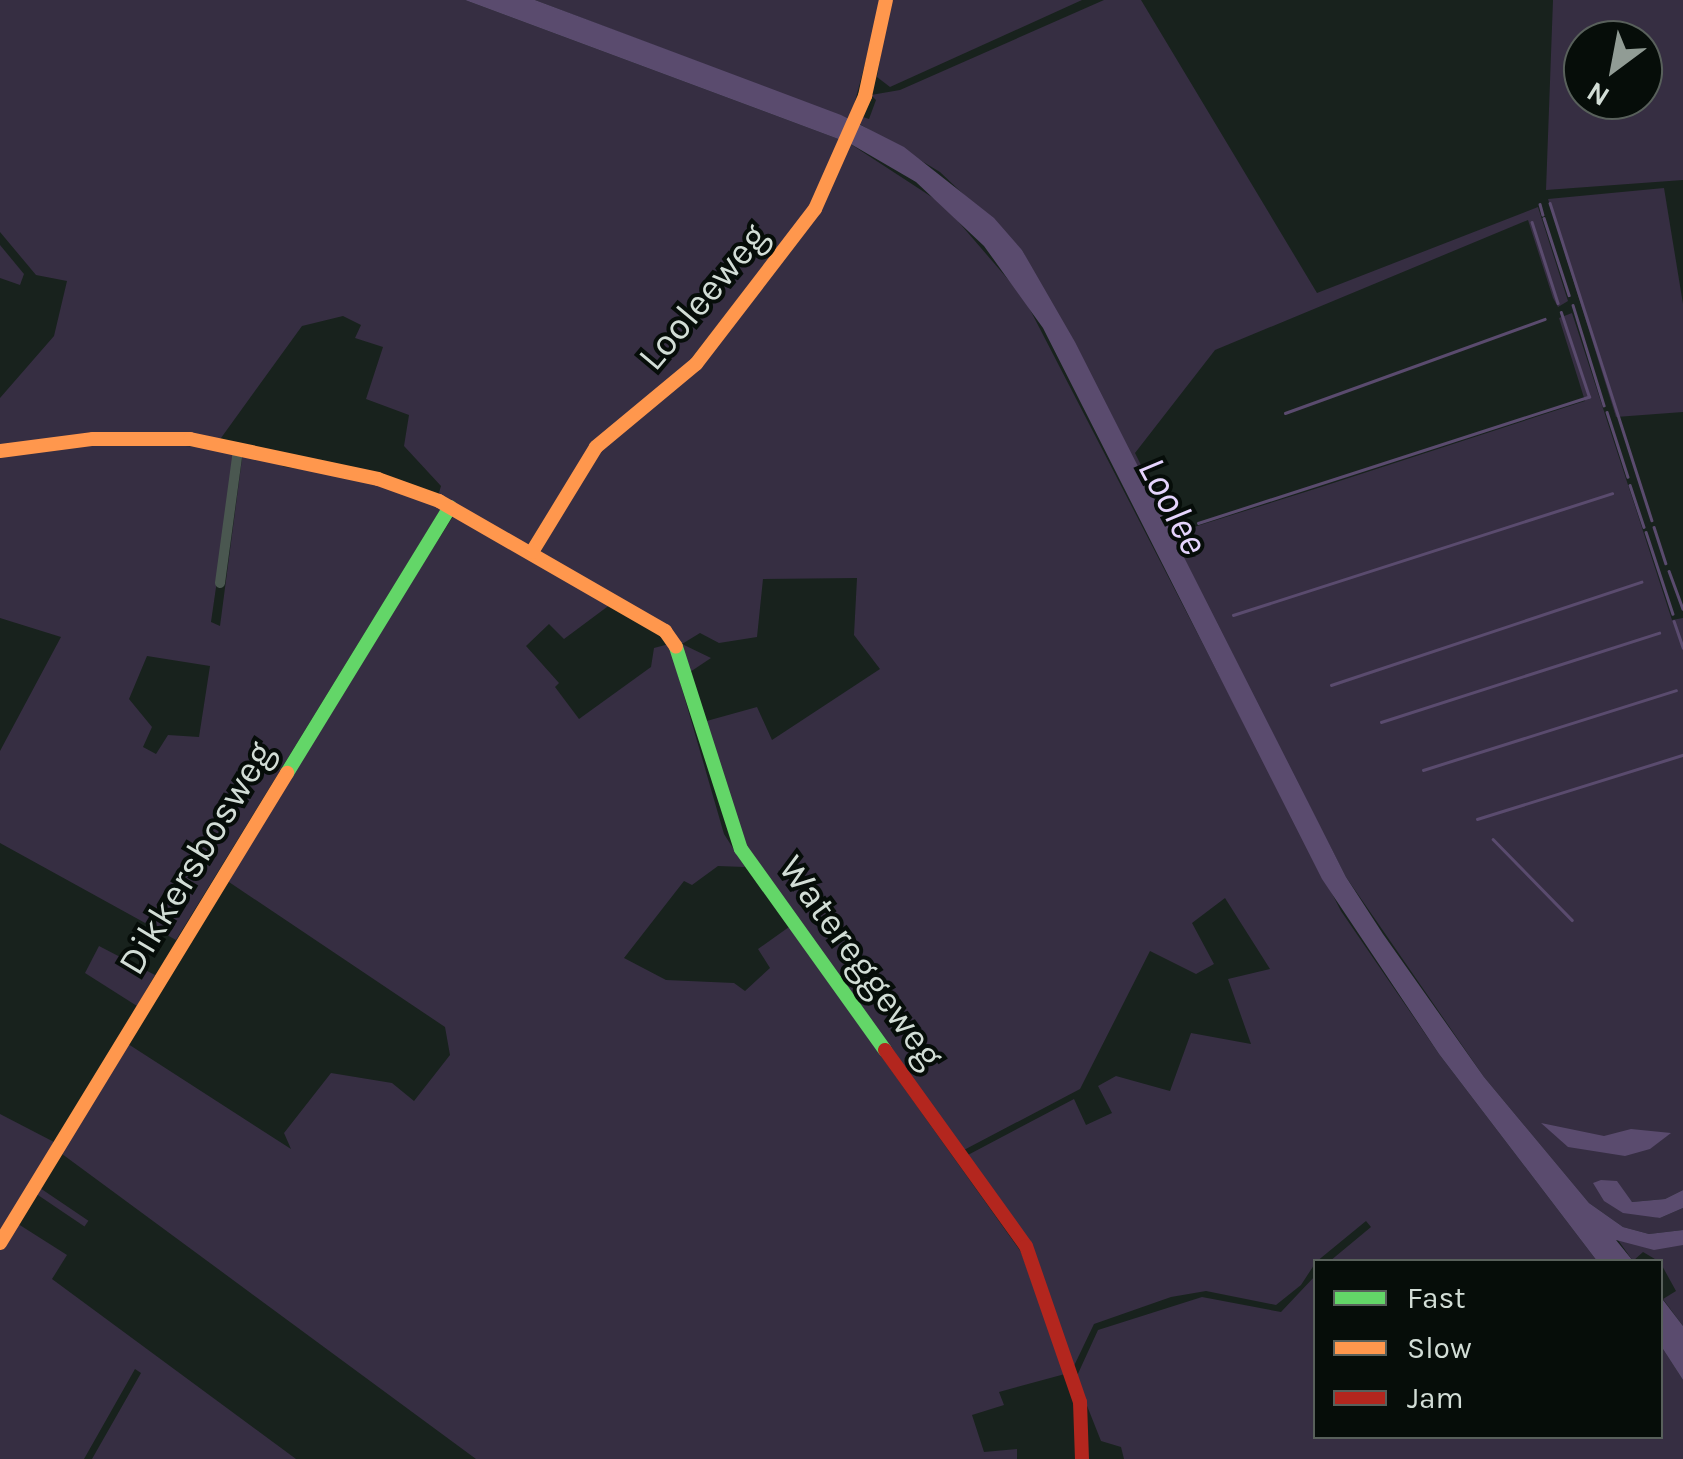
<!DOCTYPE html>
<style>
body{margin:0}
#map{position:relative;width:1683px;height:1459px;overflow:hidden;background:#18221d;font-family:Karla,sans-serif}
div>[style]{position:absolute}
.green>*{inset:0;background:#362e42;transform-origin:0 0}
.water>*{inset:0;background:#5a4b6e}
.stream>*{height:2.5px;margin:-1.25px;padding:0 1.25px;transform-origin:1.25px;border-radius:1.25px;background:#5a4b6e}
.street>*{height:10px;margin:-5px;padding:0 5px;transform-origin:5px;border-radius:5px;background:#4a5750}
.fast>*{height:14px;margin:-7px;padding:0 7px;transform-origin:7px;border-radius:7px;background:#63d668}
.slow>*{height:14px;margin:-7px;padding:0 7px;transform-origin:7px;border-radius:7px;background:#ff974d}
.jam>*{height:14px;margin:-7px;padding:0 7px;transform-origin:7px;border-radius:7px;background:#b3261e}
span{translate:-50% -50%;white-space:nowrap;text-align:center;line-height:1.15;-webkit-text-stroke:8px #060d09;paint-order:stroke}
.street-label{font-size:38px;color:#d2ddd6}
.water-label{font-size:40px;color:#e5d4fd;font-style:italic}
.legend{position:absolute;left:1313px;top:1259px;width:350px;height:180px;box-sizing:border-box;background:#060d09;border:2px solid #58605b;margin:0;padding:12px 18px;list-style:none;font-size:30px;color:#d2ddd6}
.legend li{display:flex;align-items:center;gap:20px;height:50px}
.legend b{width:50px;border:2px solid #58605b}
.north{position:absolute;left:1563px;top:20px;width:100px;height:100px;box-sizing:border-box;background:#060d09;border:2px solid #58605b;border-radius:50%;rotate:212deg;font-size:28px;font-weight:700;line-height:40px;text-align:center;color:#d2ddd6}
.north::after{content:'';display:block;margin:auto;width:35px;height:45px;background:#919c95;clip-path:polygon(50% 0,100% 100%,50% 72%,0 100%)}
</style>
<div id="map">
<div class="green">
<i style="clip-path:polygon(0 0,465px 0,841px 140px,820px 193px,684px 368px,592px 442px,528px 545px,438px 496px,441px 486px,404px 446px,409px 415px,366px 399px,383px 347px,355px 338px,361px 325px,343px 316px,302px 326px,221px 438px,0 447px,0 398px,54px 336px,67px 281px,36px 275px,0 232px)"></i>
<i style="clip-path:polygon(535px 0,882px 0,850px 120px)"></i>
<i style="clip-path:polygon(890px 0,1082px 0,890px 87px,877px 77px)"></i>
<i style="clip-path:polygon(1104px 0,1141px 0,1317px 293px,1538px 207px,1568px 301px,1558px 307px,1553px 298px,1528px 220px,1215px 350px,1135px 453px,1175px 533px,1321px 487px,1585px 401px,1559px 318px,1572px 313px,1672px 620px,1683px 618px,1683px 1190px,1665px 1199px,1632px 1202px,1601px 1180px,1648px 1215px,1660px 1218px,1683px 1208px,1683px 1230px,1649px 1234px,1623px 1227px,1589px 1203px,1484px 1077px,1346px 877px,1022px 250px,940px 172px,858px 123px,860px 116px,869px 119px,876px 100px,871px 95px,900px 90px)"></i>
<i style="clip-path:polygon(evenodd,1553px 0,1683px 0,1683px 180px,1546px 190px,1553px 0,1643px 40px,1643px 100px,1583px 100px,1583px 40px,1643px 40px)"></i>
<i style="clip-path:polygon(849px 143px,944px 205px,1024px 298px,1341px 911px,1439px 1054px,1597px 1261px,1330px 1261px,1371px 1227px,1366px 1221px,1316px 1262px,1301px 1285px,1276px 1305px,1206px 1291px,1171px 1297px,1094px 1324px,1072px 1370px,1027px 1243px,966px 1156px,1074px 1099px,1086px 1125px,1112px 1113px,1098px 1086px,1116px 1076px,1170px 1091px,1191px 1033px,1251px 1044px,1228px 979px,1270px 969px,1225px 898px,1192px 923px,1214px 964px,1196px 974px,1150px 951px,1080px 1089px,962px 1151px,739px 835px,703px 722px,757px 707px,772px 740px,880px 669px,854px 635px,857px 578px,763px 579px,757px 637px,719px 643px,700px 633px,682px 644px,711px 658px,690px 672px,679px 643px,540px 553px,596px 453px,761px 290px)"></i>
<i style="clip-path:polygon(1664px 188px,1683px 304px,1683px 412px,1616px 417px,1548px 199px)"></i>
<i style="clip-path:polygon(0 245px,24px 274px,20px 285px,0 278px)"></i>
<i style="clip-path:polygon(evenodd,100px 441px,236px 449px,211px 622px,220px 626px,243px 451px,285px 467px,373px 479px,442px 507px,176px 940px,0 843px,0 751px,61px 637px,0 618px,0 453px,100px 441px,147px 656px,210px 666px,199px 737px,168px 735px,156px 754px,143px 747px,152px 727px,129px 699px,147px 656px)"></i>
<i style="clip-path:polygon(454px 515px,611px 604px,564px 639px,549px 624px,526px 646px,559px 683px,555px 687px,579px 719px,651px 667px,654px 648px,669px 644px,724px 834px,745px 867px,718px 866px,692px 885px,684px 881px,624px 958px,666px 980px,734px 983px,745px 991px,770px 968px,758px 949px,789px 927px,1021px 1252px,1065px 1374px,999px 1392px,1004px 1405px,972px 1415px,984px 1452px,1017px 1449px,1017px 1459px,476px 1459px,58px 1151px,125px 1042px,291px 1149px,284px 1133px,331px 1073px,392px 1083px,414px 1101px,450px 1055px,445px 1027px,223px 878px)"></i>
<i style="clip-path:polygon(99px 946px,155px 975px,137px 1006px,85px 973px)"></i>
<i style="clip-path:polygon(0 1114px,54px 1142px,0 1233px)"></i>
<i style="left:37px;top:1186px;width:62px;height:7px;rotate:34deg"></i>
<i style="clip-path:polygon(15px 1222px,67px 1255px,52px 1279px,296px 1459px,92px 1459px,141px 1373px,135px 1369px,84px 1459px,0 1459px,0 1246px)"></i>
<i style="clip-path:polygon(1618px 1240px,1683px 1245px,1683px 1326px,1663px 1299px,1676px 1291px,1660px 1262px,1643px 1252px,1633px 1261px)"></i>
<i style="clip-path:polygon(1315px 1276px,1316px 1436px,1660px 1436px,1661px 1346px,1683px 1380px,1683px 1459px,1124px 1459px,1121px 1447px,1101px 1441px,1076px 1378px,1098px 1330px,1202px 1297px,1281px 1312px)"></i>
</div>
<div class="water">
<i style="clip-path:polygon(465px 0,535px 0,841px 115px,904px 147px,994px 218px,1022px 250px,1075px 342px,1346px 877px,1383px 934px,1484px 1077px,1589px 1203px,1623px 1227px,1649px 1234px,1683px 1230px,1683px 1245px,1654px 1250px,1616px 1240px,1633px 1261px,1597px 1261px,1439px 1054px,1322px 879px,1043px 328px,984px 246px,916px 182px,849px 143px)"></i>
<i style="clip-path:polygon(1541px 1123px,1604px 1136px,1631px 1129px,1671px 1133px,1650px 1149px,1625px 1156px,1568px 1147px)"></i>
<i style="clip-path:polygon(1601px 1180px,1617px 1181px,1632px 1202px,1665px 1199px,1683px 1190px,1683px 1208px,1660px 1218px,1623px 1213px,1604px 1201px,1593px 1183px)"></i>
<i style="clip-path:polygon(1660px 1296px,1683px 1326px,1683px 1380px,1661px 1346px)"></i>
</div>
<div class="stream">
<i style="left:1550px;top:203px;width:333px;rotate:72.2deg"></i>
<i style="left:1540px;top:204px;width:11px;rotate:75deg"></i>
<i style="left:1544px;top:218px;width:81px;rotate:72deg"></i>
<i style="left:1532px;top:222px;width:85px;rotate:72.2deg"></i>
<i style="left:1573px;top:305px;width:105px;rotate:72.8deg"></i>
<i style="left:1607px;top:412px;width:68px;rotate:72.1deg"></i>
<i style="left:1285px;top:413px;width:276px;rotate:-19.9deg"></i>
<i style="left:1630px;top:485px;width:44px;rotate:71.6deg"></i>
<i style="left:1198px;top:523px;width:411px;rotate:-17.9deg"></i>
<i style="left:1589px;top:397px;width:89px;rotate:-108.4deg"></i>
<i style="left:1654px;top:527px;width:38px;rotate:72deg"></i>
<i style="left:1646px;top:532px;width:86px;rotate:71.8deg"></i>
<i style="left:1669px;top:571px;width:40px;rotate:69.8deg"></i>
<i style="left:1233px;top:615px;width:398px;rotate:-17.8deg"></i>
<i style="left:1674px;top:621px;width:28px;rotate:71deg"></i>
<i style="left:1331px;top:685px;width:327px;rotate:-18.4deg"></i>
<i style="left:1381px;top:722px;width:292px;rotate:-17.8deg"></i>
<i style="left:1423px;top:770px;width:265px;rotate:-17.5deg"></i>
<i style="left:1477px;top:819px;width:216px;rotate:-17.3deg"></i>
<i style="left:1493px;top:839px;width:113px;rotate:45.7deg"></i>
</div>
<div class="street">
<i style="left:220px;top:583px;width:135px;rotate:-82.3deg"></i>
</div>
<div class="fast">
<i style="left:676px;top:647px;width:212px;rotate:72.2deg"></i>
<i style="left:741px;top:849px;width:247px;rotate:54.4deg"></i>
<i style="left:287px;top:773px;width:312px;rotate:-58.5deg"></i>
</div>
<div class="slow">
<i style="left:0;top:451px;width:94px;rotate:-7.4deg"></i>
<i style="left:93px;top:439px;width:97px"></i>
<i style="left:190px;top:439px;width:192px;rotate:12deg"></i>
<i style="left:378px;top:479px;width:65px;rotate:19.8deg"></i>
<i style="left:439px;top:501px;width:261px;rotate:29.9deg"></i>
<i style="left:665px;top:631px;width:19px;rotate:55deg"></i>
<i style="left:532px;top:552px;width:123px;rotate:-58.6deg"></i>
<i style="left:596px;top:447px;width:130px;rotate:-39.7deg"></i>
<i style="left:696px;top:364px;width:195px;rotate:-52.5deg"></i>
<i style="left:815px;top:209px;width:124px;rotate:-66.1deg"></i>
<i style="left:865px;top:96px;width:98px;rotate:-77.7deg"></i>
<i style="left:0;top:1243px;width:551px;rotate:-58.59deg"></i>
</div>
<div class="jam">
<i style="left:885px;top:1050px;width:241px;rotate:54.3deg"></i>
<i style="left:1026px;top:1246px;width:165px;rotate:70.9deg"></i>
<i style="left:1080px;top:1402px;width:57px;rotate:88deg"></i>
</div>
<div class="street-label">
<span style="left:703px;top:297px;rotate:-50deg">Looleeweg</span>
<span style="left:196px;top:858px;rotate:-59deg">Dikkersbosweg</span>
<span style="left:861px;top:962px;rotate:54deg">Watereggeweg</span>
</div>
<div class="water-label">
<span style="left:1173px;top:506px;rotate:62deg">Loolee</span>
</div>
<ul class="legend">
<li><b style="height:12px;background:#63d668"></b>Fast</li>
<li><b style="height:12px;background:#ff974d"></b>Slow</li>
<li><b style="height:12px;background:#b3261e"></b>Jam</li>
</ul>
<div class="north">N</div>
</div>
